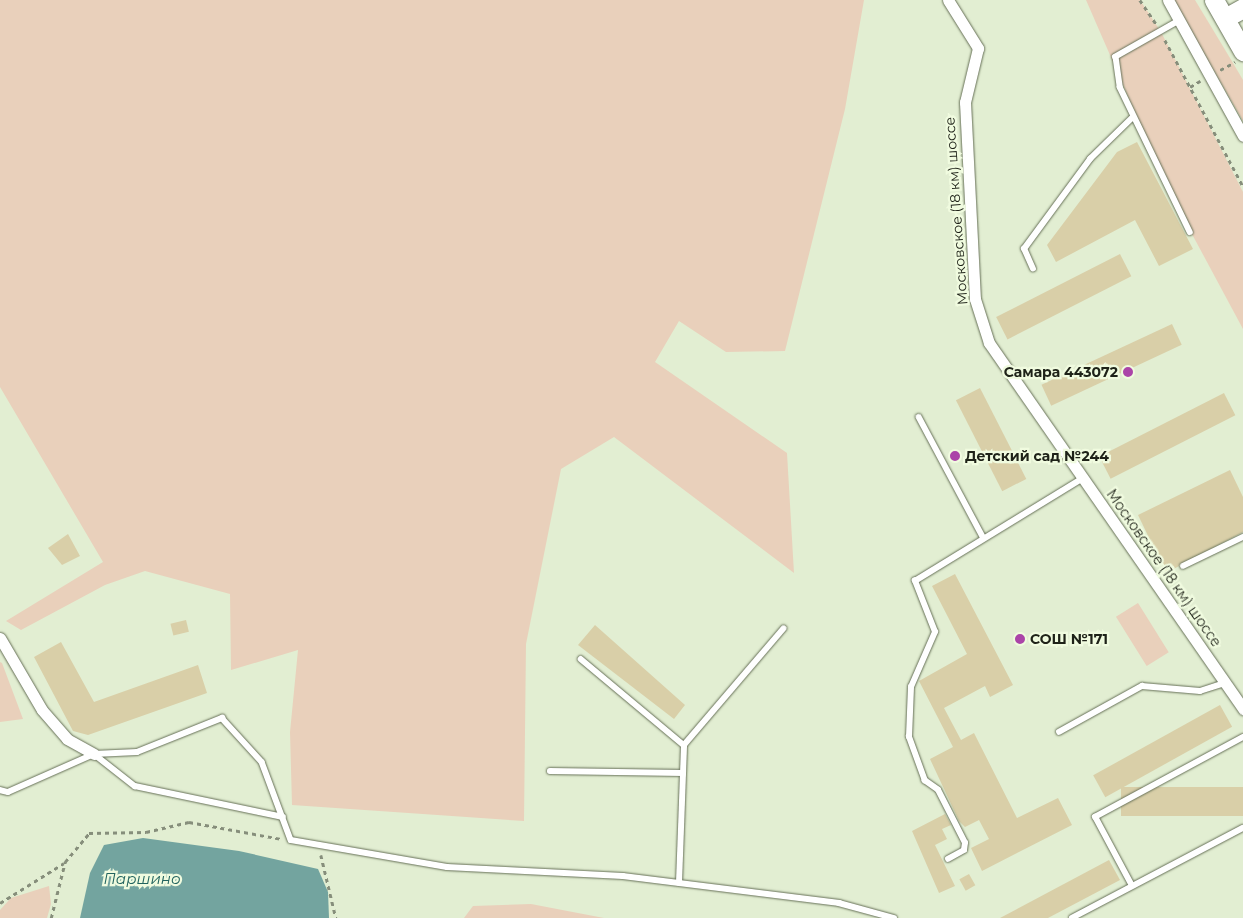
<!DOCTYPE html>
<meta charset="utf-8">
<style>
body{margin:0}
#map{position:relative;width:1243px;height:918px;overflow:hidden;background:#e2eed2;font-family:Montserrat,sans-serif}
div>[style]{position:absolute}
.green>*{inset:0;background:#e9d0bb;transform-origin:0 0}
.water>*{inset:0;background:#73a49f}
.building>*{inset:0;background:#d9cfa8;transform-origin:0 0}
.path>*{height:2.5px;margin-top:-1.25px;transform-origin:0;background:repeating-linear-gradient(90deg,#868e7b 0 4px,transparent 0 8px)}
.roads{filter:drop-shadow(0 0 1px #667057) drop-shadow(0 0 1px #667057)}
.service>*{height:5.5px;margin:-2.75px;padding:0 2.75px;transform-origin:2.75px;border-radius:2.75px;background:#fff}
.minor>*{height:11px;margin:-5.5px;padding:0 5.5px;transform-origin:5.5px;border-radius:5.5px;background:#fff}
.primary>*{height:19px;margin:-9.5px;padding:0 9.5px;transform-origin:9.5px;border-radius:9.5px;background:#fff}
.dots>*{width:14px;height:14px;translate:-50% -50%;box-sizing:border-box;border:2px solid #f0fbdf;border-radius:50%}
span{translate:-50% -50%;white-space:nowrap;text-align:center;line-height:1.15;-webkit-text-stroke:4.5px #f0fbdf;paint-order:stroke}
.street-label{font-size:14px;color:#1e2218}
.poi-label{font-size:14px;color:#1e2218;font-weight:700}
.right{translate:-100% -50%;text-align:right}
.left{translate:0 -50%;text-align:left}
.water-label{font-size:15px;color:#21635e;font-style:italic}
</style>
<div id="map">
<div class="green">
<i style="clip-path:polygon(0 0,864px 0,845px 109px,785px 351px,726px 352px,679px 321px,655px 362px,787px 453px,794px 573px,614px 437px,561px 469px,526px 644px,524px 821px,292px 805px,290px 732px,298px 650px,231px 670px,230px 594px,145px 571px,105px 585px,21px 630px,6px 621px,103px 562px,0 387px)"></i>
<i style="clip-path:polygon(1086px 0,1140px 0,1161px 32px,1243px 192px,1243px 329px,1171px 195px)"></i>
<i style="clip-path:polygon(1173px 0,1195px 0,1233px 63px,1243px 80px,1243px 121px)"></i>
<i style="left:1138px;top:603px;width:58px;height:26px;rotate:58deg"></i>
<i style="clip-path:polygon(0 662px,2px 663px,23px 719px,0 722px)"></i>
<i style="clip-path:polygon(49px 886px,51px 904px,47px 918px,0 918px,0 910px,11px 898px)"></i>
<i style="clip-path:polygon(531px 904px,604px 918px,464px 918px,473px 906px)"></i>
</div>
<div class="water">
<i style="clip-path:polygon(143px 838px,239px 851px,318px 869px,328px 892px,329px 918px,80px 918px,90px 873px,104px 845px)"></i>
</div>
<div class="building">
<i style="clip-path:polygon(1137px 142px,1193px 249px,1159px 266px,1135px 220px,1056px 262px,1047px 245px,1117px 152px)"></i>
<i style="left:1120px;top:254px;width:25px;height:139px;rotate:63deg"></i>
<i style="left:1172px;top:324px;width:23px;height:144px;rotate:65deg"></i>
<i style="left:980px;top:388px;width:102px;height:27px;rotate:63deg"></i>
<i style="left:1224px;top:393px;width:25px;height:140px;rotate:63deg"></i>
<i style="clip-path:polygon(1230px 470px,1243px 497px,1243px 532px,1166px 573px,1138px 515px)"></i>
<i style="clip-path:polygon(68px 534px,80px 556px,62px 565px,48px 548px)"></i>
<i style="clip-path:polygon(955px 574px,1013px 685px,990px 697px,985px 686px,944px 708px,961px 740px,974px 733px,1017px 818px,1058px 798px,1072px 825px,982px 871px,971px 848px,989px 839px,979px 820px,965px 827px,959px 821px,930px 759px,953px 747px,919px 681px,967px 654px,932px 586px)"></i>
<i style="left:186px;top:620px;width:12px;height:16px;rotate:76deg"></i>
<i style="clip-path:polygon(595px 625px,685px 705px,674px 719px,578px 645px)"></i>
<i style="clip-path:polygon(61px 642px,94px 702px,198px 665px,207px 693px,88px 735px,73px 731px,34px 657px)"></i>
<i style="left:1220px;top:705px;width:25px;height:145px;rotate:61deg"></i>
<i style="left:1243px;top:787px;width:29px;height:122px;rotate:90deg"></i>
<i style="clip-path:polygon(945px 814px,951px 825px,942px 829px,947px 839px,935px 845px,955px 886px,939px 893px,912px 831px)"></i>
<i style="clip-path:polygon(1109px 860px,1120px 880px,1048px 918px,1000px 918px)"></i>
<i style="left:969px;top:874px;width:13px;height:11px;rotate:61deg"></i>
</div>
<div class="path">
<i style="left:1140px;top:0;width:29px;rotate:56deg"></i>
<i style="left:1165px;top:40px;width:166px;rotate:61.9deg"></i>
<i style="left:1220px;top:70px;width:17px;rotate:-28deg"></i>
<i style="left:1190px;top:87px;width:12px;rotate:-31deg"></i>
<i style="left:321px;top:855px;width:65px;rotate:76.6deg"></i>
<i style="left:0;top:903px;width:75px;rotate:-32deg"></i>
<i style="left:51px;top:918px;width:58px;rotate:-76deg"></i>
<i style="left:65px;top:862px;width:38px;rotate:-50deg"></i>
<i style="left:89px;top:833px;width:57px;rotate:-1deg"></i>
<i style="left:146px;top:832px;width:44px;rotate:-13.1deg"></i>
<i style="left:189px;top:822px;width:95px;rotate:10.4deg"></i>
</div>
<div class="roads">
<div class="service">
<i style="left:1179px;top:21px;width:73px;rotate:150.3deg"></i>
<i style="left:1116px;top:57px;width:30px;rotate:82deg"></i>
<i style="left:1120px;top:87px;width:161px;rotate:64.2deg"></i>
<i style="left:1033px;top:269px;width:22px;rotate:-114deg"></i>
<i style="left:1024px;top:249px;width:112px;rotate:-53.7deg"></i>
<i style="left:1090px;top:159px;width:60px;rotate:-44.3deg"></i>
<i style="left:919px;top:417px;width:136px;rotate:61.9deg"></i>
<i style="left:1183px;top:566px;width:67px;rotate:-25.8deg"></i>
<i style="left:581px;top:659px;width:134px;rotate:39.9deg"></i>
<i style="left:1059px;top:732px;width:95px;rotate:-29deg"></i>
<i style="left:1142px;top:686px;width:58px;rotate:4.9deg"></i>
<i style="left:1200px;top:691px;width:26px;rotate:-18deg"></i>
<i style="left:94px;top:754px;width:52px;rotate:38deg"></i>
<i style="left:135px;top:786px;width:151px;rotate:11.8deg"></i>
<i style="left:550px;top:771px;width:133px;rotate:0.9deg"></i>
<i style="left:0;top:790px;width:8px;rotate:14deg"></i>
<i style="left:8px;top:792px;width:94px;rotate:-23.8deg"></i>
<i style="left:94px;top:754px;width:43px;rotate:-2.7deg"></i>
<i style="left:137px;top:752px;width:92px;rotate:-21.8deg"></i>
<i style="left:222px;top:718px;width:59px;rotate:47.7deg"></i>
<i style="left:262px;top:762px;width:83px;rotate:69.6deg"></i>
<i style="left:291px;top:840px;width:158px;rotate:9.8deg"></i>
<i style="left:447px;top:867px;width:176px;rotate:2.9deg"></i>
<i style="left:623px;top:876px;width:218px;rotate:7.1deg"></i>
<i style="left:839px;top:903px;width:57px;rotate:15.3deg"></i>
<i style="left:948px;top:859px;width:18px;rotate:-29deg"></i>
<i style="left:964px;top:850px;width:7px;rotate:-82deg"></i>
<i style="left:965px;top:843px;width:59px;rotate:-117deg"></i>
<i style="left:938px;top:790px;width:16px;rotate:-145deg"></i>
<i style="left:925px;top:781px;width:47px;rotate:-110deg"></i>
<i style="left:909px;top:737px;width:50px;rotate:-87.7deg"></i>
<i style="left:911px;top:687px;width:60px;rotate:-66.4deg"></i>
<i style="left:935px;top:632px;width:55px;rotate:-111.4deg"></i>
<i style="left:915px;top:581px;width:197px;rotate:-31.5deg"></i>
<i style="left:679px;top:883px;width:138px;rotate:-87.9deg"></i>
<i style="left:684px;top:745px;width:153px;rotate:-49.5deg"></i>
<i style="left:1132px;top:886px;width:78px;rotate:-118.2deg"></i>
<i style="left:1095px;top:817px;width:168px;rotate:-28.4deg"></i>
<i style="left:1072px;top:918px;width:193px;rotate:-27.8deg"></i>
</div>
<div class="minor">
<i style="left:948px;top:0;width:57px;rotate:58deg"></i>
<i style="left:978px;top:48px;width:56px;rotate:103.5deg"></i>
<i style="left:965px;top:102px;width:197px;rotate:87.1deg"></i>
<i style="left:975px;top:299px;width:46px;rotate:72.3deg"></i>
<i style="left:989px;top:343px;width:446px;rotate:55.2deg"></i>
<i style="left:1168px;top:0;width:155px;rotate:61.1deg"></i>
<i style="left:0;top:638px;width:83px;rotate:59.7deg"></i>
<i style="left:42px;top:710px;width:38px;rotate:49deg"></i>
<i style="left:67px;top:739px;width:31px;rotate:29deg"></i>
</div>
<div class="primary">
<i style="left:1214px;top:0;width:59px;rotate:60.4deg"></i>
<i style="left:1225px;top:18px;width:21px;rotate:-29deg"></i>
</div>
</div>
<div class="dots">
<i style="left:1128px;top:372px;background:#ab44a8"></i>
<i style="left:955px;top:456px;background:#ab44a8"></i>
<i style="left:1020px;top:639px;background:#ab44a8"></i>
</div>
<div class="street-label">
<span style="left:956px;top:211px;rotate:-94deg">Московское (18 км) шоссе</span>
<span style="left:1164px;top:568px;rotate:55deg">Московское (18 км) шоссе</span>
</div>
<div class="poi-label">
<span class="right" style="left:1118px;top:372px">Самара 443072</span>
<span class="left" style="left:965px;top:456px">Детский сад №244</span>
<span class="left" style="left:1030px;top:639px">СОШ №171</span>
</div>
<div class="water-label">
<span style="left:142px;top:879px">Паршино</span>
</div>
</div>
